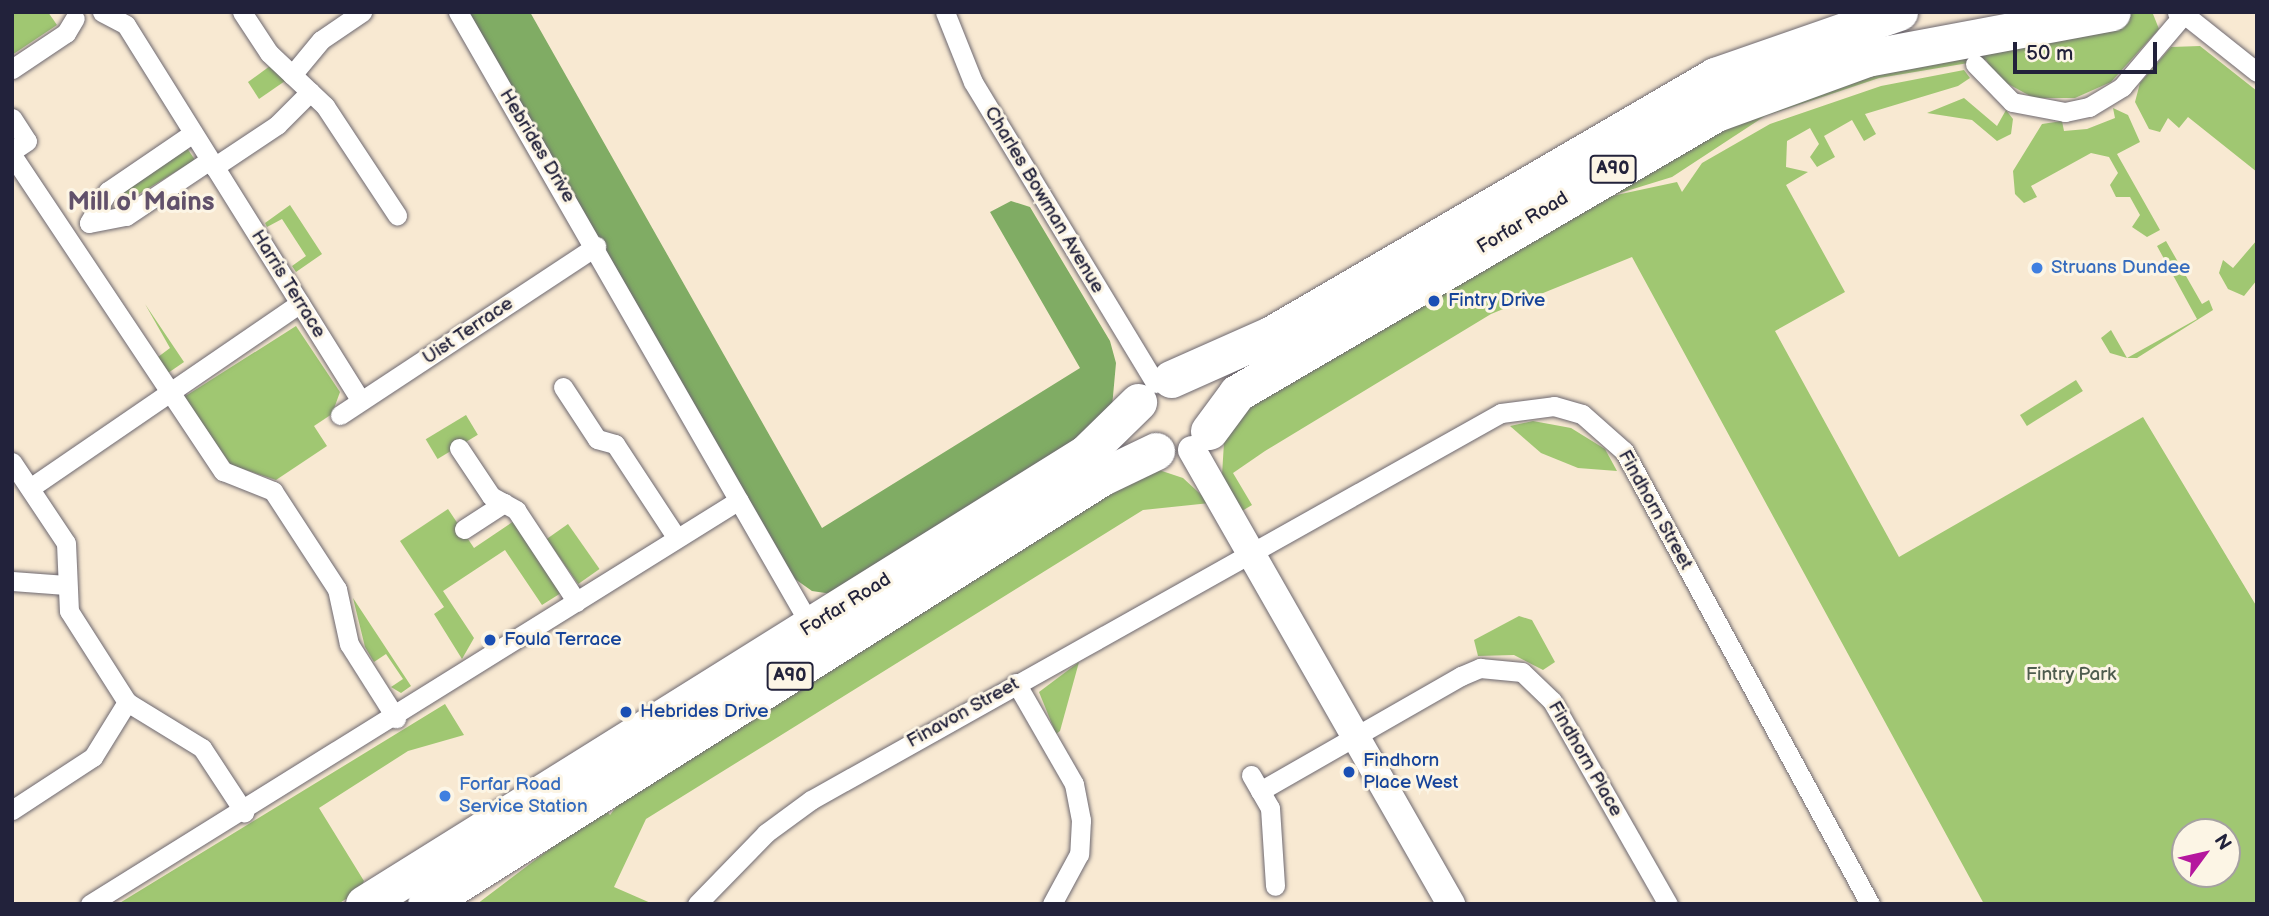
<!DOCTYPE html>
<style>
body{margin:0}
#map{position:relative;width:2269px;height:916px;overflow:hidden;background:#f8e9d2;font-family:"Balsamiq Sans",sans-serif}
div>[style]{position:absolute}
.green>*{inset:0;background:#a0c772;transform-origin:0 0}
.forest>*{inset:0;background:#80ac64}
.roads{filter:drop-shadow(0 0 2px #6d6870) drop-shadow(0 0 2px #6d6870)}
.street>*{height:19px;margin:-9.5px;padding:0 9.5px;transform-origin:9.5px;border-radius:9.5px;background:#fff}
.secondary>*{height:28px;margin:-14px;padding:0 14px;transform-origin:14px;border-radius:14px;background:#fff}
.highway>*{height:37px;margin:-18.5px;padding:0 18.5px;transform-origin:18.5px;border-radius:18.5px;background:#fff}
.dots>*{width:19px;height:19px;translate:-50% -50%;box-sizing:border-box;border:4px solid #fcf5e5;border-radius:50%}
span{translate:-50% -50%;white-space:nowrap;text-align:center;line-height:1.15;-webkit-text-stroke:6px #fcf5e5;paint-order:stroke}
.shield-label span{padding:2px 5px;background:#fcf5e5;border:2px solid;border-radius:5px;-webkit-text-stroke-width:0}
.shield-label{font-size:18px;color:#22223b;font-weight:700}
.street-label{font-size:19px;color:#22223b}
.shop-label{font-size:19px;color:#366cbe}
.left{translate:0 -50%;text-align:left}
.transit-label{font-size:19px;color:#164399}
.park-label{font-size:19px;color:#4e5c4e}
.district-label{font-size:26px;color:#62516b;font-weight:700}
.frame{position:absolute;inset:0;border:14px solid #22223b;pointer-events:none}
.north{position:absolute;left:2171px;top:818px;width:70px;height:70px;box-sizing:border-box;background:#fcf5e5;border:2px solid #a5a1a1;border-radius:50%;rotate:57deg;font-size:19px;font-weight:700;line-height:28px;text-align:center;color:#22223b}
.north::after{content:'';display:block;margin:auto;width:24px;height:32px;background:#b5179e;clip-path:polygon(50% 0,100% 100%,50% 72%,0 100%)}
.scale{position:absolute;left:2013px;top:42px;width:144px;height:32px;box-sizing:border-box;border:4px solid #22223b;border-top:0;padding-left:9px;font-size:21px;line-height:24px;white-space:nowrap;color:#22223b;-webkit-text-stroke:5px #fcf5e5;paint-order:stroke}
</style>
<div id="map">
<div class="green">
<i style="clip-path:polygon(12px 12px,48px 12px,57px 25px,12px 55px)"></i>
<i style="clip-path:polygon(evenodd,2130px 12px,2153px 14px,2159px 29px,2111px 82px,2075px 98px,2034px 98px,1997px 78px,1986px 60px,1879px 78px,1765px 116px,1672px 177px,1607px 197px,1677px 182px,1682px 192px,1702px 163px,1770px 124px,1881px 86px,1964px 70px,1970px 78px,1958px 86px,1865px 114px,1876px 134px,1864px 141px,1852px 120px,1824px 136px,1835px 157px,1817px 167px,1810px 157px,1819px 144px,1810px 128px,1787px 141px,1786px 167px,1808px 172px,1786px 185px,1845px 292px,1775px 331px,1899px 557px,2143px 417px,2257px 607px,2257px 904px,1984px 904px,1632px 257px,1491px 314px,1265px 451px,1233px 473px,1252px 505px,1242px 511px,1222px 475px,1225px 426px,1270px 383px,1763px 105px,1985px 45px,2090px 35px,2130px 12px,2185px 832px,2227px 832px,2227px 874px,2185px 874px,2185px 832px)"></i>
<i style="clip-path:polygon(2200px 46px,2257px 91px,2257px 172px,2188px 117px,2179px 128px,2168px 118px,2160px 132px,2149px 129px,2135px 102px,2140px 83px,2171px 47px)"></i>
<i style="clip-path:polygon(270px 66px,285px 81px,259px 99px,248px 82px)"></i>
<i style="clip-path:polygon(1964px 98px,1997px 126px,2006px 110px,2013px 119px,2011px 134px,1997px 141px,1972px 120px,1927px 113px)"></i>
<i style="clip-path:polygon(2113px 108px,2128px 115px,2140px 142px,2117px 154px,2160px 230px,2147px 237px,2132px 227px,2140px 215px,2130px 197px,2116px 197px,2110px 185px,2118px 173px,2109px 157px,2091px 153px,2031px 186px,2037px 197px,2024px 203px,2015px 194px,2013px 171px,2042px 124px,2062px 121px,2064px 131px,2087px 129px,2115px 118px)"></i>
<i style="clip-path:polygon(187px 148px,195px 160px,116px 208px,114px 197px)"></i>
<i style="clip-path:polygon(290px 205px,322px 254px,296px 272px,292px 266px,306px 256px,282px 219px,267px 227px,265px 223px)"></i>
<i style="clip-path:polygon(2257px 240px,2257px 280px,2244px 296px,2228px 289px,2219px 273px,2223px 260px,2233px 268px)"></i>
<i style="clip-path:polygon(2166px 241px,2202px 304px,2209px 300px,2213px 310px,2137px 358px,2127px 358px,2110px 353px,2101px 338px,2111px 330px,2127px 358px,2197px 319px,2157px 246px)"></i>
<i style="clip-path:polygon(145px 304px,184px 362px,168px 373px,158px 357px,170px 348px)"></i>
<i style="clip-path:polygon(296px 326px,340px 392px,332px 414px,314px 426px,327px 446px,276px 480px,231px 465px,184px 397px)"></i>
<i style="left:2076px;top:380px;width:13px;height:66px;rotate:58deg"></i>
<i style="left:466px;top:415px;width:23px;height:47px;rotate:59deg"></i>
<i style="clip-path:polygon(1533px 421px,1571px 428px,1605px 449px,1617px 471px,1578px 468px,1541px 453px,1510px 426px)"></i>
<i style="clip-path:polygon(1156px 469px,1183px 478px,1210px 503px,1143px 510px,646px 819px,614px 887px,653px 904px,477px 904px,604px 808px,610px 815px,622px 799px,1118px 480px)"></i>
<i style="clip-path:polygon(448px 509px,474px 548px,514px 521px,561px 593px,542px 605px,505px 550px,443px 591px,474px 638px,462px 659px,434px 614px,444px 607px,400px 541px)"></i>
<i style="left:568px;top:524px;width:55px;height:26px;rotate:55deg"></i>
<i style="clip-path:polygon(353px 598px,411px 686px,401px 693px,391px 687px,403px 679px,386px 654px,374px 662px,365px 647px)"></i>
<i style="clip-path:polygon(1519px 616px,1532px 620px,1555px 662px,1543px 670px,1514px 655px,1478px 656px,1474px 640px)"></i>
<i style="clip-path:polygon(1079px 662px,1060px 731px,1056px 734px,1039px 692px)"></i>
<i style="clip-path:polygon(445px 704px,464px 735px,408px 751px,319px 808px,364px 881px,359px 891px,338px 904px,118px 904px)"></i>
</div>
<div class="forest">
<i style="clip-path:polygon(469px 12px,530px 12px,822px 528px,1080px 368px,990px 212px,1011px 201px,1030px 207px,1110px 341px,1116px 363px,1112px 407px,1102px 422px,832px 594px,812px 591px,795px 579px)"></i>
</div>
<div class="roads">
<div class="street">
<i style="left:102px;top:12px;width:27px;rotate:28deg"></i>
<i style="left:126px;top:25px;width:443px;rotate:58deg"></i>
<i style="left:242px;top:12px;width:49px;rotate:56.6deg"></i>
<i style="left:269px;top:53px;width:77px;rotate:43.4deg"></i>
<i style="left:325px;top:106px;width:131px;rotate:56.6deg"></i>
<i style="left:458px;top:12px;width:710px;rotate:60.12deg"></i>
<i style="left:945px;top:12px;width:75px;rotate:68.2deg"></i>
<i style="left:973px;top:82px;width:352px;rotate:58.8deg"></i>
<i style="left:1975px;top:64px;width:53px;rotate:45.8deg"></i>
<i style="left:2012px;top:102px;width:54px;rotate:10.7deg"></i>
<i style="left:2065px;top:112px;width:25px;rotate:-12deg"></i>
<i style="left:2089px;top:107px;width:39px;rotate:-31deg"></i>
<i style="left:2122px;top:87px;width:96px;rotate:-49.7deg"></i>
<i style="left:2184px;top:14px;width:93px;rotate:38.5deg"></i>
<i style="left:12px;top:69px;width:65px;rotate:-33.7deg"></i>
<i style="left:66px;top:33px;width:17px;rotate:-59deg"></i>
<i style="left:292px;top:75px;width:45px;rotate:-50.4deg"></i>
<i style="left:321px;top:40px;width:50px;rotate:-34.3deg"></i>
<i style="left:12px;top:118px;width:27px;rotate:57deg"></i>
<i style="left:27px;top:141px;width:18px;rotate:146deg"></i>
<i style="left:193px;top:133px;width:103px;rotate:145.7deg"></i>
<i style="left:108px;top:191px;width:37px;rotate:121deg"></i>
<i style="left:89px;top:223px;width:38px;rotate:-11deg"></i>
<i style="left:126px;top:216px;width:101px;rotate:-33.7deg"></i>
<i style="left:12px;top:155px;width:380px;rotate:56.3deg"></i>
<i style="left:223px;top:471px;width:54px;rotate:21.8deg"></i>
<i style="left:273px;top:491px;width:117px;rotate:56.9deg"></i>
<i style="left:337px;top:589px;width:56px;rotate:77.7deg"></i>
<i style="left:349px;top:644px;width:88px;rotate:57.6deg"></i>
<i style="left:214px;top:167px;width:76px;rotate:-33.7deg"></i>
<i style="left:277px;top:125px;width:47px;rotate:-45deg"></i>
<i style="left:563px;top:387px;width:62px;rotate:56.8deg"></i>
<i style="left:597px;top:439px;width:19px;rotate:16deg"></i>
<i style="left:615px;top:444px;width:111px;rotate:56.7deg"></i>
<i style="left:340px;top:415px;width:307px;rotate:-33.4deg"></i>
<i style="left:459px;top:448px;width:58px;rotate:56.3deg"></i>
<i style="left:491px;top:496px;width:29px;rotate:29deg"></i>
<i style="left:516px;top:510px;width:110px;rotate:56.5deg"></i>
<i style="left:12px;top:462px;width:97px;rotate:56.3deg"></i>
<i style="left:66px;top:543px;width:68px;rotate:87.5deg"></i>
<i style="left:69px;top:611px;width:108px;rotate:57.5deg"></i>
<i style="left:127px;top:702px;width:88px;rotate:31.5deg"></i>
<i style="left:202px;top:748px;width:77px;rotate:56.7deg"></i>
<i style="left:30px;top:488px;width:327px;rotate:-34.4deg"></i>
<i style="left:464px;top:529px;width:48px;rotate:-33deg"></i>
<i style="left:12px;top:581px;width:54px;rotate:4.2deg"></i>
<i style="left:1016px;top:683px;width:116px;rotate:60.1deg"></i>
<i style="left:1074px;top:784px;width:37px;rotate:79deg"></i>
<i style="left:1081px;top:820px;width:34px;rotate:93deg"></i>
<i style="left:1079px;top:854px;width:57px;rotate:118.4deg"></i>
<i style="left:1251px;top:775px;width:38px;rotate:60deg"></i>
<i style="left:1270px;top:808px;width:78px;rotate:86.3deg"></i>
<i style="left:1260px;top:791px;width:232px;rotate:-29.8deg"></i>
<i style="left:1461px;top:676px;width:21px;rotate:-23deg"></i>
<i style="left:1480px;top:668px;width:42px;rotate:5.4deg"></i>
<i style="left:1522px;top:672px;width:42px;rotate:44deg"></i>
<i style="left:1552px;top:701px;width:234px;rotate:60.3deg"></i>
<i style="left:12px;top:810px;width:97px;rotate:-33.2deg"></i>
<i style="left:93px;top:757px;width:65px;rotate:-58.3deg"></i>
<i style="left:90px;top:904px;width:764px;rotate:-31.9deg"></i>
<i style="left:697px;top:904px;width:99px;rotate:-45.8deg"></i>
<i style="left:766px;top:833px;width:56px;rotate:-36.3deg"></i>
<i style="left:811px;top:800px;width:791px;rotate:-29.29deg"></i>
<i style="left:1501px;top:413px;width:53px;rotate:-7.5deg"></i>
<i style="left:1554px;top:406px;width:29px;rotate:16deg"></i>
<i style="left:1582px;top:414px;width:56px;rotate:41.4deg"></i>
<i style="left:1624px;top:451px;width:515px;rotate:61.5deg"></i>
</div>
<div class="secondary">
<i style="left:2182px;top:12px;width:3px"></i>
<i style="left:1192px;top:450px;width:523px;rotate:60.3deg"></i>
</div>
<div class="highway">
<i style="left:1171px;top:379px;width:111px;rotate:-24deg"></i>
<i style="left:1272px;top:334px;width:513px;rotate:-30.22deg"></i>
<i style="left:1715px;top:76px;width:195px;rotate:-19.2deg"></i>
<i style="left:1209px;top:431px;width:47px;rotate:-53.6deg"></i>
<i style="left:1237px;top:393px;width:555px;rotate:-30.31deg"></i>
<i style="left:1716px;top:113px;width:161px;rotate:-20deg"></i>
<i style="left:1867px;top:58px;width:249px;rotate:-10.6deg"></i>
<i style="left:364px;top:904px;width:851px;rotate:-31.99deg"></i>
<i style="left:1086px;top:453px;width:73px;rotate:-44.4deg"></i>
<i style="left:426px;top:904px;width:800px;rotate:-32.28deg"></i>
<i style="left:1102px;top:477px;width:60px;rotate:-25.7deg"></i>
</div>
</div>
<div class="dots">
<i style="left:2037px;top:268px;background:#3f7fe0"></i>
<i style="left:1434px;top:301px;background:#1a4fb4"></i>
<i style="left:490px;top:640px;background:#1a4fb4"></i>
<i style="left:626px;top:712px;background:#1a4fb4"></i>
<i style="left:1349px;top:772px;background:#1a4fb4"></i>
<i style="left:445px;top:796px;background:#3f7fe0"></i>
</div>
<div class="shield-label">
<span style="left:1613px;top:169px">A90</span>
<span style="left:790px;top:676px">A90</span>
</div>
<div class="street-label">
<span style="left:537px;top:146px;rotate:59deg">Hebrides Drive</span>
<span style="left:1044px;top:200px;rotate:59deg">Charles Bowman Avenue</span>
<span style="left:1523px;top:223px;rotate:-31deg">Forfar Road</span>
<span style="left:288px;top:284px;rotate:58deg">Harris Terrace</span>
<span style="left:468px;top:331px;rotate:-34deg">Uist Terrace</span>
<span style="left:1655px;top:510px;rotate:61deg">Findhorn Street</span>
<span style="left:846px;top:605px;rotate:-32deg">Forfar Road</span>
<span style="left:963px;top:713px;rotate:-29deg">Finavon Street</span>
<span style="left:1585px;top:759px;rotate:60deg">Findhorn Place</span>
</div>
<div class="shop-label">
<span class="left" style="left:2051px;top:268px">Struans Dundee</span>
<span class="left" style="left:459px;top:796px">Forfar Road<br>Service Station</span>
</div>
<div class="transit-label">
<span class="left" style="left:1448px;top:301px">Fintry Drive</span>
<span class="left" style="left:504px;top:640px">Foula Terrace</span>
<span class="left" style="left:640px;top:712px">Hebrides Drive</span>
<span class="left" style="left:1363px;top:772px">Findhorn<br>Place West</span>
</div>
<div class="park-label">
<span style="left:2071px;top:675px">Fintry Park</span>
</div>
<div class="district-label">
<span style="left:141px;top:203px">Mill o' Mains</span>
</div>
<div class="frame"></div>
<div class="north">N</div>
<div class="scale">50 m</div>
</div>
